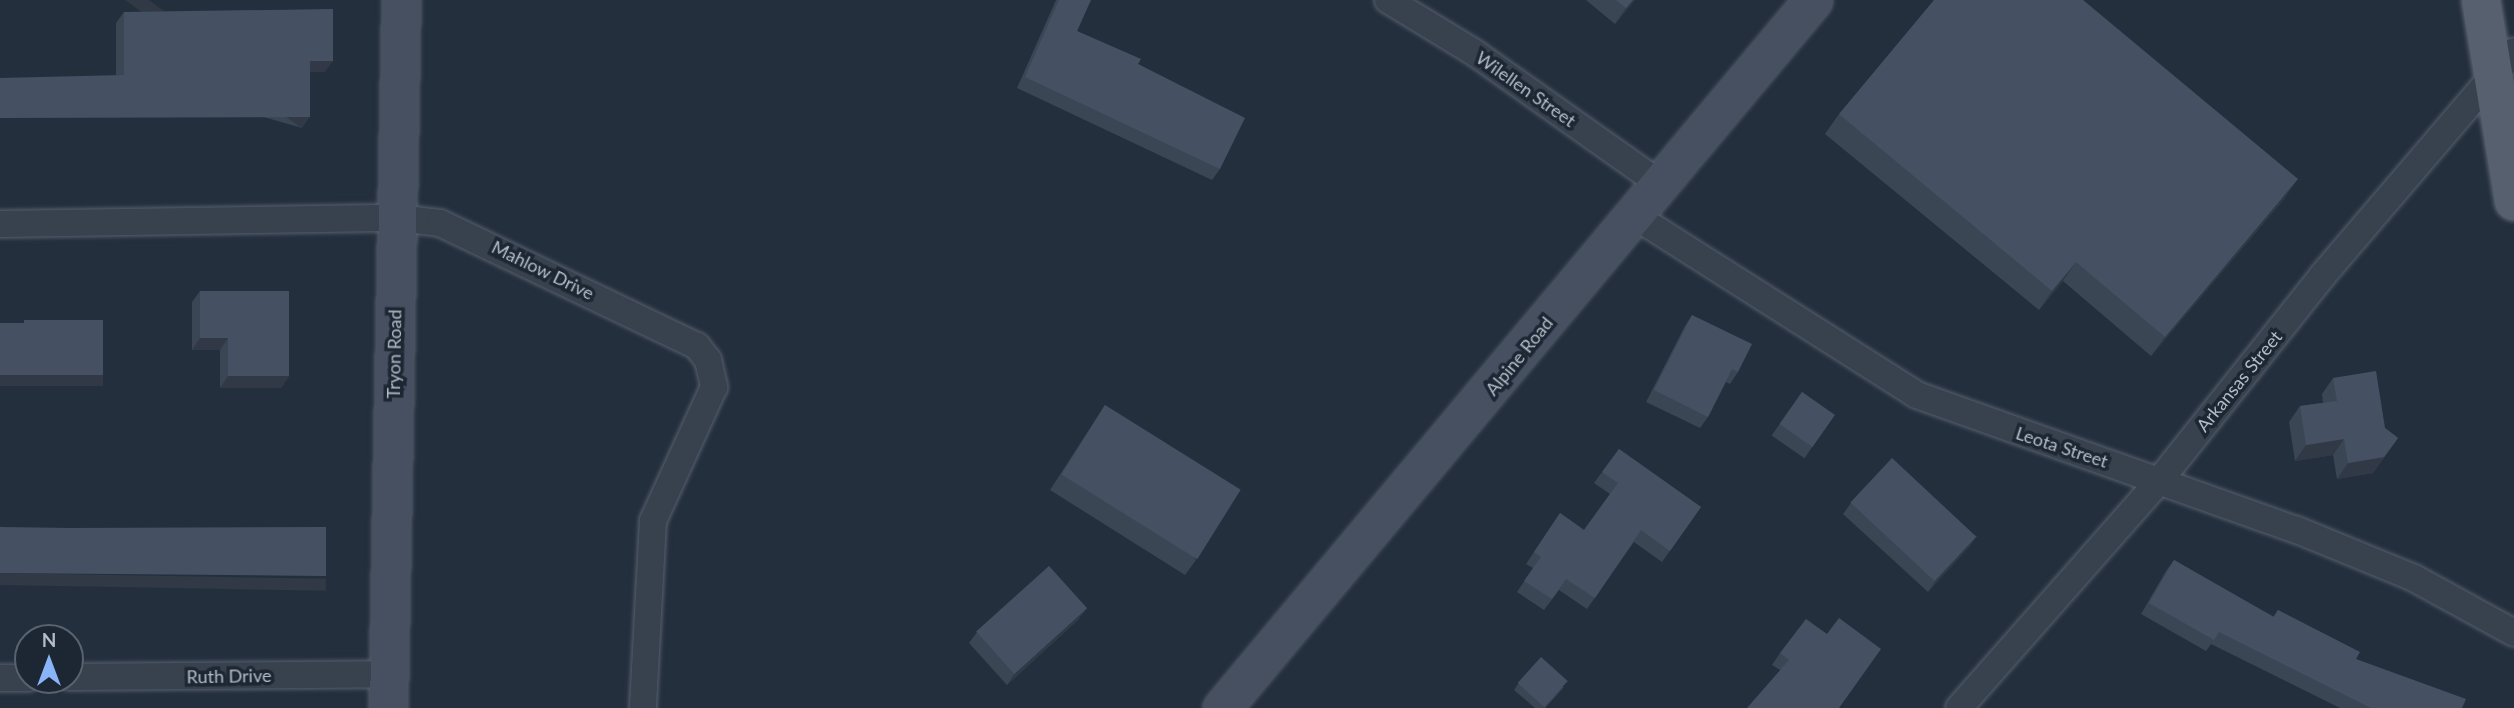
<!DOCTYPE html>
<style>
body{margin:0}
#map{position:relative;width:2514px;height:708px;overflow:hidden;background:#242f3e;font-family:Lato,sans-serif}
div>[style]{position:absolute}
.roads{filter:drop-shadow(0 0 2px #565f6c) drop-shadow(0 0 2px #565f6c)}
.street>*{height:26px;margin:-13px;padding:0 13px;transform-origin:13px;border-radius:13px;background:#38414e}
.secondary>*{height:37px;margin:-18.5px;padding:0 18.5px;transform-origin:18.5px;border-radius:18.5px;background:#465061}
.primary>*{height:38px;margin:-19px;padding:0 19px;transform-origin:19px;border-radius:19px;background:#56606e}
.wall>*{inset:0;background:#3b4654;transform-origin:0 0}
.shaded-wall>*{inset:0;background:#303945;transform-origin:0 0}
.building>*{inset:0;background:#455162;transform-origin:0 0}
span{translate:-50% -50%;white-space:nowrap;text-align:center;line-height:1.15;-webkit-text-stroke:7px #1d2633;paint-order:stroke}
.street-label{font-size:18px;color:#b4bcc9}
.north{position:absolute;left:14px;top:624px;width:70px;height:70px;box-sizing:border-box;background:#1d2633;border:2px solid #59626f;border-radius:50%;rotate:0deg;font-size:19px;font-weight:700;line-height:28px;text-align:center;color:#b4bcc9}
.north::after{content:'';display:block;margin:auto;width:24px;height:32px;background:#8ab4f8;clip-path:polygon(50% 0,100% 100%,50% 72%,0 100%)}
</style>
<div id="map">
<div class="roads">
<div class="street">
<i style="left:1388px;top:0;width:102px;rotate:31.3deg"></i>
<i style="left:1475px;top:53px;width:227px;rotate:35.3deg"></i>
<i style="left:1635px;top:216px;width:334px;rotate:32.4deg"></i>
<i style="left:1917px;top:395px;width:403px;rotate:19.6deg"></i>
<i style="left:2297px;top:530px;width:126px;rotate:22.3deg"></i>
<i style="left:2414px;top:578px;width:114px;rotate:28.8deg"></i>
<i style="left:0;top:224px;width:397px;rotate:-0.9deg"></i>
<i style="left:397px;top:218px;width:43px;rotate:6.6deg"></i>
<i style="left:440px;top:223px;width:285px;rotate:25.6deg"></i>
<i style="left:697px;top:346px;width:18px;rotate:52deg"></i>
<i style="left:708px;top:360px;width:28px;rotate:77deg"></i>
<i style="left:714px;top:387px;width:147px;rotate:114.5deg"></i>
<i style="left:653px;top:521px;width:187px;rotate:93.1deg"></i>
<i style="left:70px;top:677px;width:318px;rotate:-0.5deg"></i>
<i style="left:0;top:678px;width:28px"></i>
<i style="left:1959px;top:708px;width:304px;rotate:-48.6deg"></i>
<i style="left:2160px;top:480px;width:262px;rotate:-51.5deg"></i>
<i style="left:2323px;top:275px;width:294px;rotate:-49.5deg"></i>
</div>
<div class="secondary">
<i style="left:388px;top:708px;width:708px;rotate:-88.95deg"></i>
<i style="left:1222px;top:708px;width:922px;rotate:-50.15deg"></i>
</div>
<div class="primary">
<i style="left:2481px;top:0;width:204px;rotate:80.7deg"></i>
</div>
</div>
<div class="wall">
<i style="clip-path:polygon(1056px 0,1090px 0,1077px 31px,1138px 64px,1220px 169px,1212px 180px,1017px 88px)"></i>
<i style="clip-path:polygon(1586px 0,1635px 0,1615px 24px)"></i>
<i style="clip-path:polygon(124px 12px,325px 72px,310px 72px,302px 128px,116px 75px,116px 23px)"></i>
<i style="clip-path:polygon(1839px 114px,2285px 198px,2151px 356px,2063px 281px,2039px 310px,1825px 134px)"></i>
<i style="clip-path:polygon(200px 291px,289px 376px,281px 388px,220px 388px,220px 350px,192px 350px,192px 302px)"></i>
<i style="clip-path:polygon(1692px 315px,1738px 372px,1730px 384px,1726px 382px,1708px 417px,1700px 428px,1646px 402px,1685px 326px)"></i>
<i style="clip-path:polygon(2333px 378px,2385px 428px,2398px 438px,2373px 473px,2337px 479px,2333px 455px,2295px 461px,2289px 422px,2300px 406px,2323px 403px,2322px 394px)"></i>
<i style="left:1802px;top:392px;width:40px;height:53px;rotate:35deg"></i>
<i style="clip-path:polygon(1105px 405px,1196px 560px,1185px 575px,1050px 490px)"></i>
<i style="clip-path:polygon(1619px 449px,1701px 507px,1662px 562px,1634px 542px,1587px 609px,1559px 590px,1544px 610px,1517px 592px,1533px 568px,1526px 564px,1560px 513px,1584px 530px,1610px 494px,1594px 483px)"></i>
<i style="clip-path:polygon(1851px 503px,1977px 536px,1969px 547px,1928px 592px,1843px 514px)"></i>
<i style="clip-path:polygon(2174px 560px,2273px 617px,2278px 610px,2356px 659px,2462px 708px,2340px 708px,2211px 644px,2206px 651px,2141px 614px,2166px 571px)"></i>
<i style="clip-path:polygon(1079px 619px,1007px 685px,969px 643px,977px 632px)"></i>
<i style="clip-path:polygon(1827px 634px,1881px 649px,1780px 670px,1772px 665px,1780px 653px)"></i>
<i style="clip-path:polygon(1518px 684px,1564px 687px,1545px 708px,1535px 708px,1514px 690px)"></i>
</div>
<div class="shaded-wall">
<i style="clip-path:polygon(1633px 0,1635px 0,1615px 24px,1626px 8px)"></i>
<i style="clip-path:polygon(310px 61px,333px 61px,325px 72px,302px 72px)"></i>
<i style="left:310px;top:117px;width:14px;height:310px;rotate:126deg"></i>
<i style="clip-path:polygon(2298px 179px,2285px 198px,2151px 356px,2165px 337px)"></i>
<i style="clip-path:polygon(2076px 262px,2063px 281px,2039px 310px,2052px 291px)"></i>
<i style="clip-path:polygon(200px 338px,228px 338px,220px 350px,192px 350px)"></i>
<i style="left:0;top:375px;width:103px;height:11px"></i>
<i style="clip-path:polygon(228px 376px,289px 376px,281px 388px,220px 388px)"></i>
<i style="clip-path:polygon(2344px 439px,2333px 455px,2295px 461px,2306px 445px)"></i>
<i style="clip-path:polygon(2384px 457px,2373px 473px,2337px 479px,2348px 463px)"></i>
<i style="clip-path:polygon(1977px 536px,1969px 547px,1928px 592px,1936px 580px)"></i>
<i style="left:0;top:573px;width:326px;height:12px;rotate:1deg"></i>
<i style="clip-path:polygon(1087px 608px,1079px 619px,1007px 685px,1015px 673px)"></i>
</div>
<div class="building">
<i style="clip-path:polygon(1059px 0,1091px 0,1077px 31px,1141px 59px,1138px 64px,1245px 118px,1220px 169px,1025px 77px)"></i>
<i style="clip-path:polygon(1616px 0,1633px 0,1626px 8px)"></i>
<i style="clip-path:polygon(1934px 0,2083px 0,2298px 179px,2165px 337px,2076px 262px,2052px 291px,1839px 114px)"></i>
<i style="clip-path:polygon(333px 9px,333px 61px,310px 61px,310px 117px,0 118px,0 78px,124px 75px,124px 12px)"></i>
<i style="clip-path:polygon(200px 291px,289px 291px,289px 376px,228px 376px,228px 338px,200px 338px)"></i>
<i style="clip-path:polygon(1692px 315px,1752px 344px,1738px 372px,1732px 369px,1708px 417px,1654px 390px)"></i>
<i style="clip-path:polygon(24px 320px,103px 320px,103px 375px,0 375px,0 323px,24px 323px)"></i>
<i style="clip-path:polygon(2376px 371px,2385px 428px,2398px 438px,2384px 457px,2348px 463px,2344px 439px,2306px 445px,2300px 406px,2337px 401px,2333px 378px)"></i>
<i style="left:1802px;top:392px;width:40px;height:39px;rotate:35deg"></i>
<i style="left:1105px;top:405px;width:160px;height:82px;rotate:32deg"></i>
<i style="clip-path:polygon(1619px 449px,1701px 507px,1670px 551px,1641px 530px,1595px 598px,1566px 579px,1552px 599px,1524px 581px,1541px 557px,1534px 552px,1560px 513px,1584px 530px,1618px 483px,1602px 472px)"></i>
<i style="left:1892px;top:458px;width:115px;height:61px;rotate:43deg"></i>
<i style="clip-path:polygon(0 527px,70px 528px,326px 527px,326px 576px,0 573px)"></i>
<i style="clip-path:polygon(2174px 560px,2274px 617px,2278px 610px,2360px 652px,2356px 659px,2466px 699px,2462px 708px,2371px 708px,2219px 632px,2214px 640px,2149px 603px)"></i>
<i style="left:1049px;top:566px;width:57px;height:98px;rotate:48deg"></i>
<i style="clip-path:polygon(1839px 618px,1881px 649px,1839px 708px,1747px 708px,1789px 660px,1780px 653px,1806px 619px,1827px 634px)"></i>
<i style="left:1541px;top:657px;width:36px;height:35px;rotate:42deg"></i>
</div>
<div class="street-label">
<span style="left:1526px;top:89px;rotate:35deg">Wilellen Street</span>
<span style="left:543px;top:270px;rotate:26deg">Mahlow Drive</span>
<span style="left:394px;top:354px;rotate:-89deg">Tryon Road</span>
<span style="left:1519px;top:356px;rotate:-51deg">Alpine Road</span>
<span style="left:2239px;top:381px;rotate:-51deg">Arkansas Street</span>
<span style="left:2062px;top:447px;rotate:18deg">Leota Street</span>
<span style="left:229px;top:676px;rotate:-1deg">Ruth Drive</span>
</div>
<div class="north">N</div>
</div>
